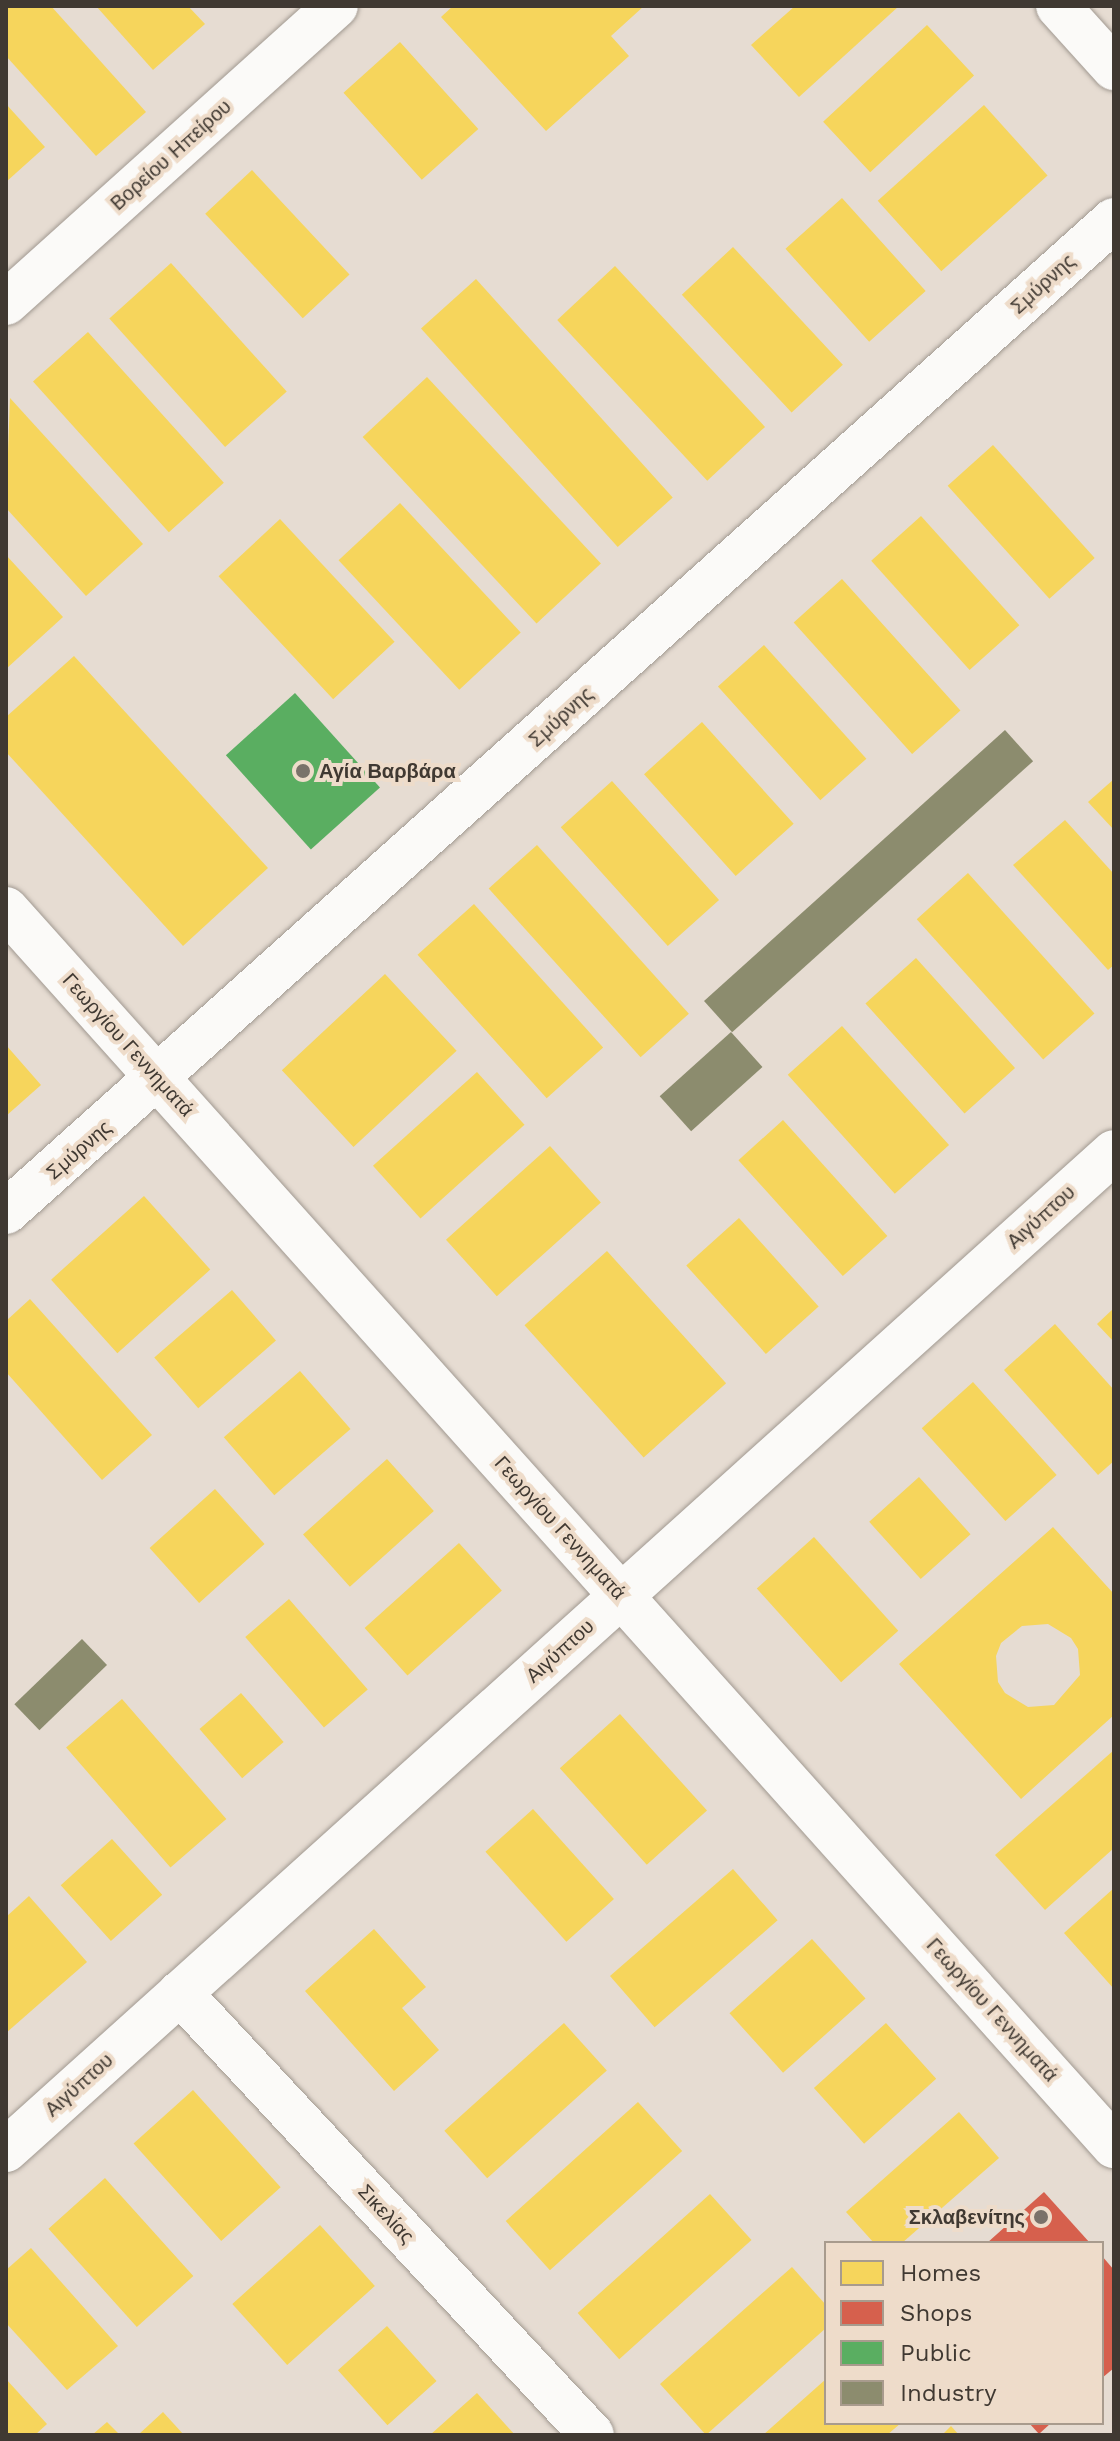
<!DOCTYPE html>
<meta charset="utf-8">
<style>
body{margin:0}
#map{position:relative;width:1120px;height:2441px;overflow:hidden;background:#e6dcd2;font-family:"Work Sans",sans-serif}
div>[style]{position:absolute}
.homes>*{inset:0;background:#f6d55c;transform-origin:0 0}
.shops>*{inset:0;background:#d6604d}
.public>*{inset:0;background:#5aae61;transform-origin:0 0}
.industry>*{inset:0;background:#8c8c6e;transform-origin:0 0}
.roads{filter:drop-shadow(0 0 2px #a19991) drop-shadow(0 0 2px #a19991)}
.street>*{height:44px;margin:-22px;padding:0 22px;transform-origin:22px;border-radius:22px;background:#fbfaf8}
.secondary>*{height:44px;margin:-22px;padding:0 22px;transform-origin:22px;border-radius:22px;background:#fbfaf8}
.dots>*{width:22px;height:22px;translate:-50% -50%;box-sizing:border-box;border:4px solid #eedcca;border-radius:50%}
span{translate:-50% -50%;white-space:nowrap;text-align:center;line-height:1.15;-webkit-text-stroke:8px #eedcca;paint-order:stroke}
.street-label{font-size:20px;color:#403932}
.poi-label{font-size:20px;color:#403932;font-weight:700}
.left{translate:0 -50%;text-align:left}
.right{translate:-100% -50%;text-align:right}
.frame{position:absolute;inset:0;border:8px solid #403932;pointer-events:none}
.legend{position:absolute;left:824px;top:2241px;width:280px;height:184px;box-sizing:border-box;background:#eedcca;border:2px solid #a89b8d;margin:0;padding:10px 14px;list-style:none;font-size:24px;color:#403932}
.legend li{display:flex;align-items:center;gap:16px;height:40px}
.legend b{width:40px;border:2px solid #a89b8d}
</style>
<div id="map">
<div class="homes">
<i style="clip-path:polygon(6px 6px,51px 6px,146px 112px,96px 156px,6px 56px)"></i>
<i style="clip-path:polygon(96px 6px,188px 6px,205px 24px,153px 70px)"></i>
<i style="clip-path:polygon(453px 6px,644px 6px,611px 36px,629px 56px,546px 131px,441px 17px)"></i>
<i style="clip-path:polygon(795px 6px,899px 6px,799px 97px,751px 45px)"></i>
<i style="left:927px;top:25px;width:69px;height:142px;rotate:47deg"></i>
<i style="left:400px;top:42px;width:117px;height:76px;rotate:48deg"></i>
<i style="clip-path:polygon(6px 104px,45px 147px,6px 182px)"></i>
<i style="left:984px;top:105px;width:95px;height:143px;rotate:48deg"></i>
<i style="left:252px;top:170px;width:143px;height:64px;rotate:47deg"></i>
<i style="left:842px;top:198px;width:125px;height:76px;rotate:48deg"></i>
<i style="left:733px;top:247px;width:161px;height:70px;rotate:47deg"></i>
<i style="left:171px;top:263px;width:173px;height:83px;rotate:48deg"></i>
<i style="left:615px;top:266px;width:220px;height:79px;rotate:47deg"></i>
<i style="left:476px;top:279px;width:294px;height:74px;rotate:48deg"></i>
<i style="left:88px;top:332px;width:203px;height:74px;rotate:48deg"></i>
<i style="left:427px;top:377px;width:255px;height:88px;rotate:47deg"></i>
<i style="clip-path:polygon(10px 398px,143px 544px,86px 596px,6px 508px)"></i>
<i style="left:993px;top:445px;width:152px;height:61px;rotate:48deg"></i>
<i style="left:400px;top:503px;width:177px;height:84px;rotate:47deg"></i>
<i style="left:921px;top:516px;width:147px;height:67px;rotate:48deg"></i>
<i style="left:280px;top:519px;width:168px;height:84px;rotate:47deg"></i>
<i style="clip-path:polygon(6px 555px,63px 617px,6px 669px)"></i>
<i style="left:842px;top:579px;width:177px;height:65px;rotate:48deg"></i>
<i style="left:764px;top:645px;width:153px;height:62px;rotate:48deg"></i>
<i style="clip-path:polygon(74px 656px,268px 868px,183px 946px,6px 752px,6px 717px)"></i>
<i style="left:702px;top:722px;width:137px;height:78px;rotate:48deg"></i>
<i style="clip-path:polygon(1114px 779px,1114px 830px,1088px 802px)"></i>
<i style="left:612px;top:781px;width:160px;height:69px;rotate:48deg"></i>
<i style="clip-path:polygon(1065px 820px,1114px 874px,1114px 965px,1108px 970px,1013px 865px)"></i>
<i style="left:537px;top:845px;width:227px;height:65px;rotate:48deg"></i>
<i style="left:968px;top:873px;width:189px;height:69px;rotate:48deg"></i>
<i style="left:474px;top:904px;width:193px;height:76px;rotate:48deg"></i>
<i style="left:916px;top:958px;width:148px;height:68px;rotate:48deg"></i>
<i style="left:385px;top:974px;width:105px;height:141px;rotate:47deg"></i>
<i style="left:842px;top:1026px;width:160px;height:73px;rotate:48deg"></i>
<i style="clip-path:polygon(6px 1045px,41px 1085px,6px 1116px)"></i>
<i style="left:477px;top:1072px;width:71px;height:140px;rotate:48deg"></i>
<i style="left:783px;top:1120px;width:156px;height:60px;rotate:48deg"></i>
<i style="left:550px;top:1146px;width:76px;height:140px;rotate:48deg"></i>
<i style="left:144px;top:1196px;width:99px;height:125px;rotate:48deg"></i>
<i style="left:739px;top:1218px;width:119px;height:71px;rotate:48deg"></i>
<i style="left:607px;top:1251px;width:178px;height:111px;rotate:48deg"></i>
<i style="left:232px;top:1290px;width:67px;height:103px;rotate:49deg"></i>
<i style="clip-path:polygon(30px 1299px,152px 1435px,102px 1480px,6px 1372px,6px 1321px)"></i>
<i style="clip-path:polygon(1114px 1308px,1114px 1342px,1097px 1324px)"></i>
<i style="clip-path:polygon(1055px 1324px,1114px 1390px,1114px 1461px,1098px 1475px,1004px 1370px)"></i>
<i style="left:300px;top:1371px;width:77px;height:101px;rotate:49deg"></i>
<i style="left:973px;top:1382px;width:125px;height:69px;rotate:48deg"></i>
<i style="left:387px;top:1459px;width:70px;height:113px;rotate:48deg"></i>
<i style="left:919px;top:1477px;width:77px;height:67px;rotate:48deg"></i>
<i style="left:215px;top:1489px;width:74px;height:88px;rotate:48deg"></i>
<i style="clip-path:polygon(evenodd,1053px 1527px,1114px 1594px,1114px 1715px,1021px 1799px,899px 1664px,1053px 1527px,1048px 1624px,1071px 1638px,1078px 1649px,1080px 1675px,1054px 1705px,1028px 1707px,1005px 1693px,998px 1682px,996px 1656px,1001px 1643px,1022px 1626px,1048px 1624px)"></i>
<i style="left:814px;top:1537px;width:126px;height:77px;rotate:48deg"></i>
<i style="left:459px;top:1543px;width:64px;height:127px;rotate:48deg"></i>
<i style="left:289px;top:1599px;width:120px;height:58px;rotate:49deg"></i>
<i style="left:241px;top:1693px;width:65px;height:55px;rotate:49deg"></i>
<i style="left:122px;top:1699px;width:159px;height:74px;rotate:49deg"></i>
<i style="left:620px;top:1714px;width:130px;height:81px;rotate:48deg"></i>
<i style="clip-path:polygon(1114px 1750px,1114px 1848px,1045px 1910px,995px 1855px)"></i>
<i style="left:533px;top:1809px;width:121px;height:64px;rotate:48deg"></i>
<i style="left:112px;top:1839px;width:75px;height:69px;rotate:48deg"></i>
<i style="left:733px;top:1869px;width:68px;height:163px;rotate:49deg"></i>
<i style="clip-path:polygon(1114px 1888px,1114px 1989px,1064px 1933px)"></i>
<i style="clip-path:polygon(29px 1896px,87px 1962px,6px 2033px,6px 1917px)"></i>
<i style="clip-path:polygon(374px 1929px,426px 1987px,402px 2008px,439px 2050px,394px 2091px,305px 1991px)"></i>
<i style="left:812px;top:1939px;width:80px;height:111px;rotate:48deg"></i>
<i style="left:564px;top:2023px;width:64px;height:161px;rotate:48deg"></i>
<i style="left:886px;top:2023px;width:75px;height:97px;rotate:48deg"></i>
<i style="left:193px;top:2090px;width:131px;height:80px;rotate:48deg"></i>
<i style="left:638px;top:2102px;width:66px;height:178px;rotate:48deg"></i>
<i style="clip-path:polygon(959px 2112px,999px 2158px,902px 2243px,874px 2243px,846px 2212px)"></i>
<i style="left:105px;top:2178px;width:132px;height:76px;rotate:48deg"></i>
<i style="left:710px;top:2194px;width:62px;height:178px;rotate:48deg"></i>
<i style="left:320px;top:2225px;width:82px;height:118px;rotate:48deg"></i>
<i style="clip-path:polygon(31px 2248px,118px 2346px,67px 2390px,6px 2323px,6px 2270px)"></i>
<i style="clip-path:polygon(792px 2267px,826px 2305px,826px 2328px,706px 2435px,660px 2384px)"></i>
<i style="left:387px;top:2326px;width:74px;height:66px;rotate:48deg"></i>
<i style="clip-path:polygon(6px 2379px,47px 2424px,35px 2435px,6px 2435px)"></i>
<i style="clip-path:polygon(826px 2379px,826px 2423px,901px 2423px,887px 2435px,763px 2435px)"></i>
<i style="clip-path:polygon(477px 2393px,515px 2435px,430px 2435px)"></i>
<i style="clip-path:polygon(163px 2412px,184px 2435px,138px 2435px)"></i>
<i style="clip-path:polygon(107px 2422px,120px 2435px,92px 2435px)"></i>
<i style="clip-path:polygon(951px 2426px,959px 2435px,942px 2435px)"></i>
</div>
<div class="shops">
<i style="clip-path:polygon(1044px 2192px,1090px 2243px,987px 2243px)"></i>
<i style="clip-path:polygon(1102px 2256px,1114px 2270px,1114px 2368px,1102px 2378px)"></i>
<i style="clip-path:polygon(1029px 2423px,1051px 2423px,1039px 2434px)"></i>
</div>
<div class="public">
<i style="left:295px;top:693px;width:127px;height:93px;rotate:48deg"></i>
</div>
<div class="industry">
<i style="left:1005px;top:730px;width:42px;height:405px;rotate:48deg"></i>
<i style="left:731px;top:1032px;width:47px;height:96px;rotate:48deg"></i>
<i style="left:82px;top:1639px;width:36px;height:94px;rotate:46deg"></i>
</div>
<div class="roads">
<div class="street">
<i style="left:1058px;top:6px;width:84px;rotate:47.9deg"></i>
<i style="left:6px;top:1212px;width:1487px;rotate:-41.84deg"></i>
<i style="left:180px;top:1993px;width:604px;rotate:47.01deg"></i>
<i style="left:6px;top:2150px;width:1491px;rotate:-42.01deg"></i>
</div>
<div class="secondary">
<i style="left:6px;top:303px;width:444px;rotate:-42deg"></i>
<i style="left:6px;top:909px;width:1661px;rotate:48.15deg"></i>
</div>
</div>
<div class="dots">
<i style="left:303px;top:771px;background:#7a726a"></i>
<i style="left:1041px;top:2217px;background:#7a726a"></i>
</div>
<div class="street-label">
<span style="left:171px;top:155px;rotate:-42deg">Βορείου Ηπείρου</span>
<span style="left:1043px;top:284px;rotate:-42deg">Σμύρνης</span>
<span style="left:561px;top:717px;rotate:-42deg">Σμύρνης</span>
<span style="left:128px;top:1045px;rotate:48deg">Γεωργίου Γεννηματά</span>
<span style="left:79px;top:1150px;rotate:-41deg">Σμύρνης</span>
<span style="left:1041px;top:1217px;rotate:-42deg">Αιγύπτου</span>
<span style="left:560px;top:1528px;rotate:48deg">Γεωργίου Γεννηματά</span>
<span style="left:560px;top:1651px;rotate:-42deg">Αιγύπτου</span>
<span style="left:992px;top:2010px;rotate:48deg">Γεωργίου Γεννηματά</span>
<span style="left:79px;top:2085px;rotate:-42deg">Αιγύπτου</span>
<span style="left:386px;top:2214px;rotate:47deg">Σικελίας</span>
</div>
<div class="poi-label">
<span class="left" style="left:319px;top:771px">Αγία Βαρβάρα</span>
<span class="right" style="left:1025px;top:2217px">Σκλαβενίτης</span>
</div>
<div class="frame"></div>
<ul class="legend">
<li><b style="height:22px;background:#f6d55c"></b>Homes</li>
<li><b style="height:22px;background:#d6604d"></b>Shops</li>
<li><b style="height:22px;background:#5aae61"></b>Public</li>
<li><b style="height:22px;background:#8c8c6e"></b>Industry</li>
</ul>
</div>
